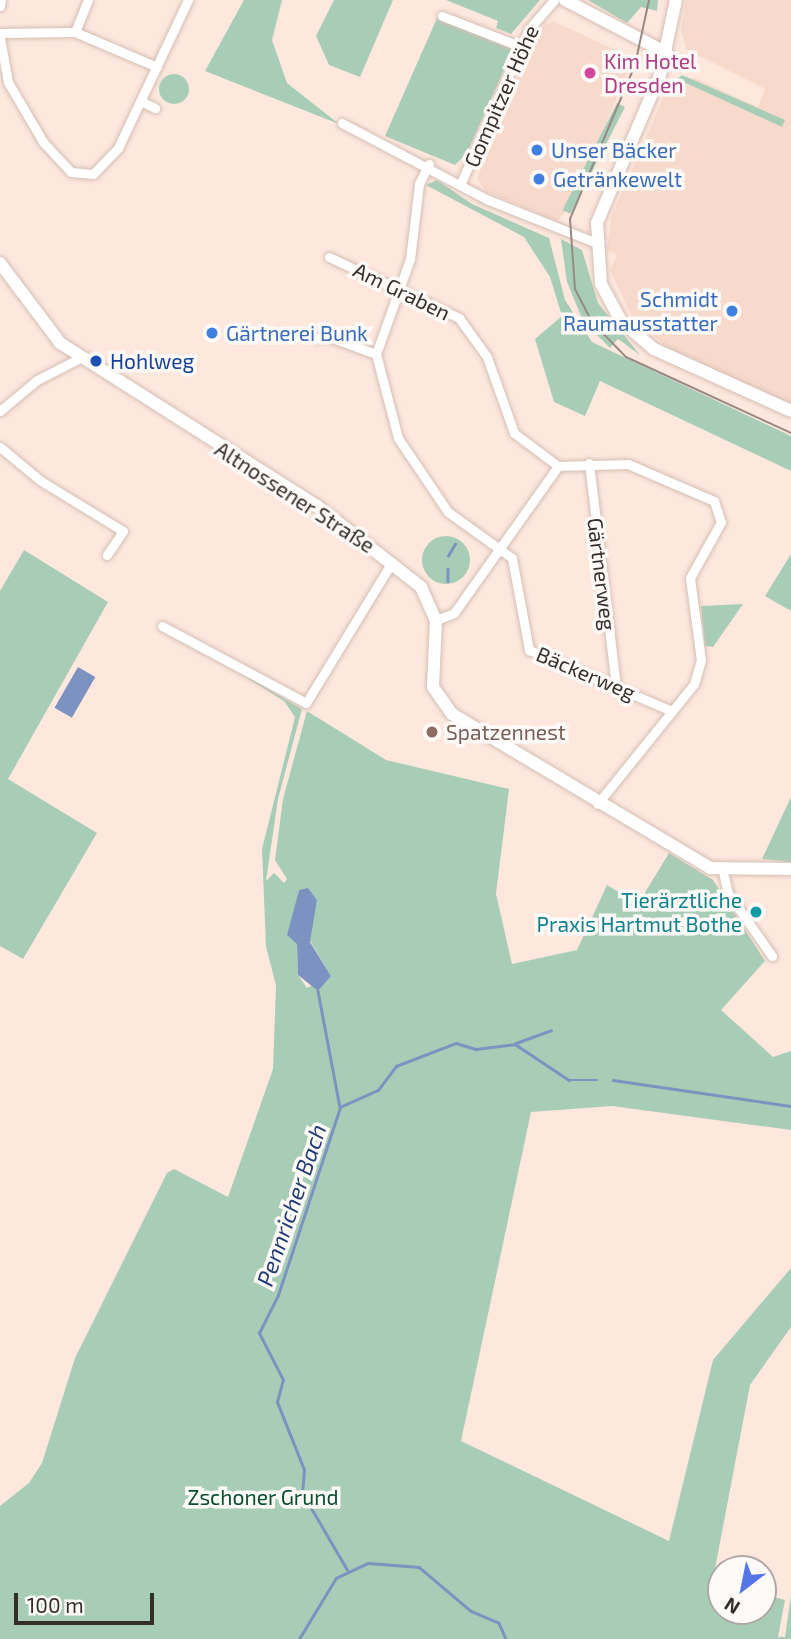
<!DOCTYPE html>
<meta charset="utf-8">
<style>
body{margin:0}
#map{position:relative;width:791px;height:1639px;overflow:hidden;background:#fee8de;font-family:"Exo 2",sans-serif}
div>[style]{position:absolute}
.built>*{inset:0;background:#f7dacc}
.green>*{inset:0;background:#a8cdb6;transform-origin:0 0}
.round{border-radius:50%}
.water>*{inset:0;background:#7c93c2;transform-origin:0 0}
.stream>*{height:2.5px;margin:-1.25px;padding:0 1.25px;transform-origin:1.25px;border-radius:1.25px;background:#7c93c2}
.roads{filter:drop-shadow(0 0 2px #d4bfb5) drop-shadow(0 0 2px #d4bfb5)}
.street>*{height:9px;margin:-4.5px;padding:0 4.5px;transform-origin:4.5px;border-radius:4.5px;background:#fff}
.secondary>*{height:12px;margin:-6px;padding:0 6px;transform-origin:6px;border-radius:6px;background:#fff}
.tram>*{height:2px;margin:-1px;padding:0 1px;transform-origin:1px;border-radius:1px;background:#988982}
.dots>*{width:19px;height:19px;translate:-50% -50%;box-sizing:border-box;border:4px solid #fefaf8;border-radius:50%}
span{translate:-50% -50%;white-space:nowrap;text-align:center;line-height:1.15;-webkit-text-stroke:7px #fefaf8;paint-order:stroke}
.hotel-label{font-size:21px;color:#b23c85}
.left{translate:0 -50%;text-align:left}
.street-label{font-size:21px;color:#362e2a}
.shop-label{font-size:21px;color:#366cbe}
.right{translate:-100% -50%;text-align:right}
.transit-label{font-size:21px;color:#164399}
.education-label{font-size:21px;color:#785e54}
.culture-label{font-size:21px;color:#0d838f}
.park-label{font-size:21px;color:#074e2f}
.water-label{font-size:23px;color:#223c77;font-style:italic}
.north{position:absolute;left:707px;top:1555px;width:70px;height:70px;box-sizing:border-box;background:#fefaf8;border:2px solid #aea8a6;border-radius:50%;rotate:212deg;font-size:19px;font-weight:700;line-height:28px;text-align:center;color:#362e2a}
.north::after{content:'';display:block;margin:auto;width:24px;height:32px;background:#5575ea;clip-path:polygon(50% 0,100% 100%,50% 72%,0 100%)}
.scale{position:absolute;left:14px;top:1593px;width:140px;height:32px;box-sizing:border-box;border:4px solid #362e2a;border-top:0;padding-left:9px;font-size:21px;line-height:24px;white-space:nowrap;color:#362e2a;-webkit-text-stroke:5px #fefaf8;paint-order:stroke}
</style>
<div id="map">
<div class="built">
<i style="clip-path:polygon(686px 0,791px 0,791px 405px,668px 348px,633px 319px,610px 270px,617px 255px,607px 250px,611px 217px,671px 80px,695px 78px,758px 107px,765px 89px,686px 49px,681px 28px)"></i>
<i style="clip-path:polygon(553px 21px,620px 52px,630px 67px,571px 206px,557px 221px,485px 191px,477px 178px,537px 29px)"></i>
</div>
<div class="green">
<i style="clip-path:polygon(244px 0,282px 0,272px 40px,287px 83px,339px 124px,205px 71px)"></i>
<i style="clip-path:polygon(334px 0,393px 0,360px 77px,329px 65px,316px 36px)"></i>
<i style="clip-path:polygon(446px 0,540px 0,511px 34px,496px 28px,498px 21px)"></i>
<i style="clip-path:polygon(588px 0,658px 0,657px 11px,641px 7px,627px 23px)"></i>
<i style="clip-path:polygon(438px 16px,513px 50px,467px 153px,455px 165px,385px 136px)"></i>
<i class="round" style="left:159px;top:74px;width:30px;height:30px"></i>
<i style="clip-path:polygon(682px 75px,785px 120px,782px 127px,686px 83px,681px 93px,669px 86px)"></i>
<i style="left:617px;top:103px;width:9px;height:120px;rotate:27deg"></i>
<i style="clip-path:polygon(437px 180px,472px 204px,549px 238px,565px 300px,592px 342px,791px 436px,791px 471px,600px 381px,585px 416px,554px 402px,535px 339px,562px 316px,550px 277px,524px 237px,426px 185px)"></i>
<i style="clip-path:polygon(561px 239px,582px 250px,598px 303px,640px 355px,618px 339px,610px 348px,583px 321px,567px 282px)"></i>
<i class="round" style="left:422px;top:536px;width:48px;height:48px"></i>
<i style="clip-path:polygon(24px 550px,108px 602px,8px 779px,97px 833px,23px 959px,0 946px,0 591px)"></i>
<i style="clip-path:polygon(791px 554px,791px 611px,765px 596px)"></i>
<i style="clip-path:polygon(743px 604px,713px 647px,705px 646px,701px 606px)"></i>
<i style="clip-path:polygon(evenodd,206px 652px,302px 709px,278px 799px,266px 881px,274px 873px,284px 883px,287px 879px,275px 860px,283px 799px,307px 711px,386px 760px,509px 789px,496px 894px,512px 964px,577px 950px,607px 885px,638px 904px,669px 853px,713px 880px,765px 961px,721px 1010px,773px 1057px,791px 1051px,791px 1130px,612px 1106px,531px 1112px,461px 1441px,669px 1541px,713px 1360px,791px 1268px,791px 1327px,750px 1385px,713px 1579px,721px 1582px,721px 1611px,763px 1611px,763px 1594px,785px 1600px,778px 1637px,785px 1637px,791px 1595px,791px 1639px,0 1639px,0 1506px,29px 1483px,42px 1463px,75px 1358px,167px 1173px,174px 1169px,228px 1197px,273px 1069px,276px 985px,266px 947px,262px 849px,295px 717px,284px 701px,206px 652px,299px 890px,317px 900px,309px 939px,331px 976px,307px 988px,298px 975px,297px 943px,288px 935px,299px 890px)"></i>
<i style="clip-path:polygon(791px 797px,791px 862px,762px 859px)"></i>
</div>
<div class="water">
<i style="left:78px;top:667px;width:20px;height:47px;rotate:30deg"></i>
<i style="clip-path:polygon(308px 888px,317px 900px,310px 942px,331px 976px,318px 991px,298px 975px,297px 944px,287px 935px,299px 890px)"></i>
</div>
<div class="stream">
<i style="left:448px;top:556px;width:14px;rotate:-60deg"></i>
<i style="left:448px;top:569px;width:12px;rotate:90deg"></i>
<i style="left:318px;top:991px;width:118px;rotate:79.3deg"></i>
<i style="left:516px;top:1043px;width:37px;rotate:-20deg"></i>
<i style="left:613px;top:1080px;width:180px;rotate:8.3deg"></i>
<i style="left:347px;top:1570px;width:89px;rotate:-120.3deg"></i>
<i style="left:302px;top:1493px;width:23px;rotate:-85deg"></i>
<i style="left:304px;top:1470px;width:73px;rotate:-111.7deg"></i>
<i style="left:277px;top:1402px;width:23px;rotate:-75deg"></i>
<i style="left:283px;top:1380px;width:53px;rotate:-117.1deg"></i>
<i style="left:259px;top:1333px;width:42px;rotate:-63.4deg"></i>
<i style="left:278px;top:1295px;width:198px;rotate:-71.7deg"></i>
<i style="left:340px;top:1107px;width:42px;rotate:-24.1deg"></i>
<i style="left:378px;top:1090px;width:30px;rotate:-53deg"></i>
<i style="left:396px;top:1066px;width:64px;rotate:-21deg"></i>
<i style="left:456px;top:1043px;width:21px;rotate:17deg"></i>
<i style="left:476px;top:1049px;width:39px;rotate:-7deg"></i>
<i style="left:515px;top:1044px;width:65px;rotate:33.7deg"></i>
<i style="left:569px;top:1080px;width:28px"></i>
<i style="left:299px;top:1639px;width:71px;rotate:-58.8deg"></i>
<i style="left:336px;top:1578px;width:35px;rotate:-25deg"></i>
<i style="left:368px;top:1563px;width:51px;rotate:4.5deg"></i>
<i style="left:419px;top:1567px;width:68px;rotate:40.2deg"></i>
<i style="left:471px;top:1611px;width:30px;rotate:23deg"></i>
<i style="left:499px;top:1623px;width:17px;rotate:66deg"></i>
</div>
<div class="roads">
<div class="street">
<i style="left:0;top:6px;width:6px;rotate:-81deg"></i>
<i style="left:442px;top:16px;width:86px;rotate:21.2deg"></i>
<i style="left:75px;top:32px;width:35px;rotate:-68deg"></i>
<i style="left:0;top:33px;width:75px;rotate:-0.8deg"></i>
<i style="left:75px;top:32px;width:89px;rotate:23.1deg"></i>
<i style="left:0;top:38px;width:45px;rotate:79.7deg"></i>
<i style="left:8px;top:82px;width:69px;rotate:59.7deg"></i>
<i style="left:43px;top:142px;width:41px;rotate:47deg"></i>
<i style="left:71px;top:172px;width:22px;rotate:5deg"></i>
<i style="left:93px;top:174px;width:36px;rotate:-46deg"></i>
<i style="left:118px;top:148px;width:164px;rotate:-64.7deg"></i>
<i style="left:141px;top:101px;width:16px;rotate:27deg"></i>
<i style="left:342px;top:123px;width:163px;rotate:27.8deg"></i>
<i style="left:486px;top:199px;width:116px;rotate:21.7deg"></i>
<i style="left:429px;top:164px;width:22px;rotate:117deg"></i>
<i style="left:419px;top:184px;width:76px;rotate:96.8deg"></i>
<i style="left:410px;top:259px;width:101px;rotate:109.7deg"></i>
<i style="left:376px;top:354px;width:87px;rotate:75.3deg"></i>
<i style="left:398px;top:438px;width:89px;rotate:56deg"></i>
<i style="left:448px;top:512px;width:79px;rotate:35.7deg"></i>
<i style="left:512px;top:558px;width:94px;rotate:79.5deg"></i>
<i style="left:529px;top:650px;width:153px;rotate:23.1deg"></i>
<i style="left:460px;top:185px;width:171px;rotate:-66.1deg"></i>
<i style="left:529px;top:29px;width:38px;rotate:-49deg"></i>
<i style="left:329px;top:257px;width:144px;rotate:25.1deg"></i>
<i style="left:459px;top:318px;width:48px;rotate:54.3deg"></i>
<i style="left:487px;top:357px;width:81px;rotate:70.4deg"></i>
<i style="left:514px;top:433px;width:55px;rotate:36.9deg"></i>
<i style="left:316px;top:338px;width:11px;rotate:-10deg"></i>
<i style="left:327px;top:336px;width:52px;rotate:20.2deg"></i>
<i style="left:0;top:411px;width:48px;rotate:-40deg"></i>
<i style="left:37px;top:380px;width:51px;rotate:-27.1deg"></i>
<i style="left:0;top:447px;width:53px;rotate:39.7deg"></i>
<i style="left:41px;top:481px;width:96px;rotate:31.4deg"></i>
<i style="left:123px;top:531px;width:29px;rotate:124deg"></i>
<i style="left:589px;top:463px;width:224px;rotate:83.1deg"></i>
<i style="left:436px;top:620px;width:19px;rotate:-21deg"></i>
<i style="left:454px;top:613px;width:180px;rotate:-54.7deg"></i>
<i style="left:558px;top:466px;width:70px;rotate:-1.6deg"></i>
<i style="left:628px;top:464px;width:94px;rotate:23.3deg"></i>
<i style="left:714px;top:501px;width:22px;rotate:72deg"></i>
<i style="left:721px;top:522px;width:64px;rotate:119deg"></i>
<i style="left:690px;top:578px;width:83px;rotate:82.4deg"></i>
<i style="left:701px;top:660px;width:25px;rotate:106deg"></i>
<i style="left:694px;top:684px;width:154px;rotate:128.9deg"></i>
<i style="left:162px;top:626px;width:163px;rotate:28.1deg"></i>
<i style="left:306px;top:703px;width:165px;rotate:-58.6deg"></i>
<i style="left:723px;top:872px;width:22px;rotate:77deg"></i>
<i style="left:728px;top:893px;width:77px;rotate:55.1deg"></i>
</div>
<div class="secondary">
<i style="left:565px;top:0;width:115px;rotate:27.5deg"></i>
<i style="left:676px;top:0;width:77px;rotate:102deg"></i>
<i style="left:660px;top:75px;width:161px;rotate:113.1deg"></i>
<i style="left:597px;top:223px;width:61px;rotate:86.2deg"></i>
<i style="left:601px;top:284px;width:42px;rotate:61.6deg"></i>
<i style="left:621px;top:321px;width:43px;rotate:40.3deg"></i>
<i style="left:654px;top:349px;width:150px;rotate:24.3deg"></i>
<i style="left:0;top:263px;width:100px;rotate:53.1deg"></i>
<i style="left:60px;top:343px;width:304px;rotate:32.4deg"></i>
<i style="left:317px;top:506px;width:132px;rotate:37.9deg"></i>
<i style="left:421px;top:587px;width:36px;rotate:66deg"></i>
<i style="left:436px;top:620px;width:67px;rotate:92.6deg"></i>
<i style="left:433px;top:687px;width:33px;rotate:55deg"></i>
<i style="left:452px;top:714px;width:300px;rotate:30.8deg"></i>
<i style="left:710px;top:868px;width:81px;rotate:0.7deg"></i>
</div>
</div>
<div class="tram">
<i style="left:649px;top:0;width:66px;rotate:102.2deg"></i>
<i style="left:635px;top:65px;width:167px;rotate:112.9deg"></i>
<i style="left:570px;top:219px;width:70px;rotate:85.9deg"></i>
<i style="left:575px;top:289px;width:36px;rotate:63deg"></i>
<i style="left:591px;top:321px;width:50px;rotate:45.8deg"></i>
<i style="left:626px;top:357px;width:182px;rotate:24.7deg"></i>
</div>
<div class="dots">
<i style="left:590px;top:73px;background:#d1479c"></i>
<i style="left:537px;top:150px;background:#3f7fe0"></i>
<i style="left:539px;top:179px;background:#3f7fe0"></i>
<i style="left:732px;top:311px;background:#3f7fe0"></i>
<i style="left:212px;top:333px;background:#3f7fe0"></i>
<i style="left:96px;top:361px;background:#1a4fb4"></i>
<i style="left:432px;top:732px;background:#8d6e63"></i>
<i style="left:756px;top:912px;background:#0f9aa8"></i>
</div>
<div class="hotel-label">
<span class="left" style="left:604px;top:73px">Kim Hotel<br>Dresden</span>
</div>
<div class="street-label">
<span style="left:501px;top:96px;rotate:-66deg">Gompitzer Höhe</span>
<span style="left:402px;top:291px;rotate:26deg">Am Graben</span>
<span style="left:295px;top:497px;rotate:33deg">Altnossener Straße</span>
<span style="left:602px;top:574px;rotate:83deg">Gärtnerweg</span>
<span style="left:586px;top:673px;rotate:23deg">Bäckerweg</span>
</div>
<div class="shop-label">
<span class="left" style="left:551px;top:150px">Unser Bäcker</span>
<span class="left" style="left:553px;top:179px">Getränkewelt</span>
<span class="right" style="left:718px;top:311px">Schmidt<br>Raumausstatter</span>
<span class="left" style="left:226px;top:333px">Gärtnerei Bunk</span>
</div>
<div class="transit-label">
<span class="left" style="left:110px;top:361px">Hohlweg</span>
</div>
<div class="education-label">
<span class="left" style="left:446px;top:732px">Spatzennest</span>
</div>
<div class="culture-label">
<span class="right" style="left:742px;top:912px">Tierärztliche<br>Praxis Hartmut Bothe</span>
</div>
<div class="park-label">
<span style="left:263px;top:1497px">Zschoner Grund</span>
</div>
<div class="water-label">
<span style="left:291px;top:1205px;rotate:-71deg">Pennricher Bach</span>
</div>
<div class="north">N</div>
<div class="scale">100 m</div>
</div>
